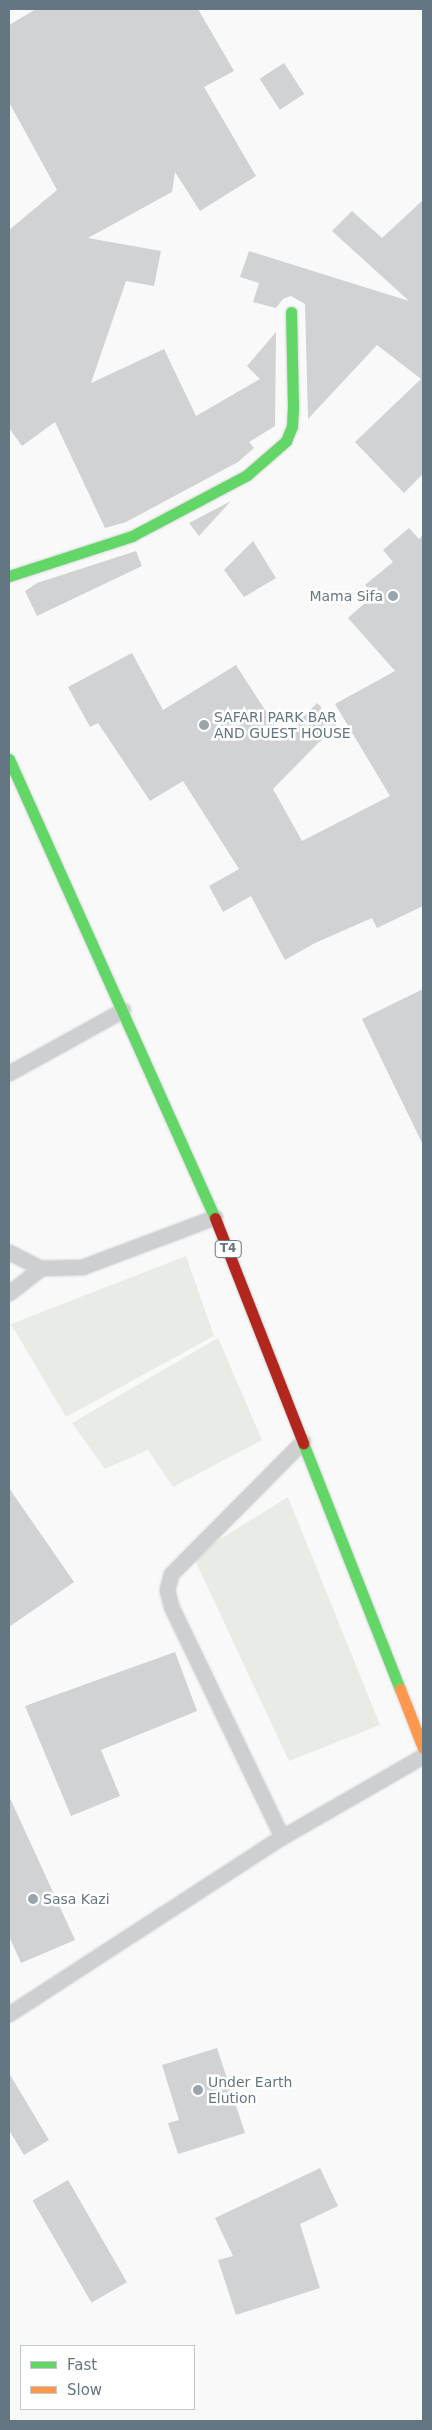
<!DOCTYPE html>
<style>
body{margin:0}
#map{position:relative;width:432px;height:2430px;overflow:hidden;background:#f9f9f9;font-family:"DejaVu Sans",sans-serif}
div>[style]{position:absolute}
.green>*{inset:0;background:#e8ebe6}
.building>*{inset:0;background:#d0d2d3;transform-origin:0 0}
.roads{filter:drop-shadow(0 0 1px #d5d6d7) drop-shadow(0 0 1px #d5d6d7)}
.lane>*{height:15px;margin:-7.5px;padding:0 7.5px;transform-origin:7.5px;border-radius:7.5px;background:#cecfd0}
.fast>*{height:11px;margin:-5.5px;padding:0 5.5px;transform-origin:5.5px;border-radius:5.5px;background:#63d668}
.slow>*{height:11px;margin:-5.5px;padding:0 5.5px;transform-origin:5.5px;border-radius:5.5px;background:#ff974d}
.jam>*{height:11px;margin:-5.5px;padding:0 5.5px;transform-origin:5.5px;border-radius:5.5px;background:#b3261e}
.dots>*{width:14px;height:14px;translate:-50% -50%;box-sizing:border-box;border:2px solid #fff;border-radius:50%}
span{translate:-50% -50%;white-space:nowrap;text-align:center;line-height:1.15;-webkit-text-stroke:5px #fff;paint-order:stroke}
.shield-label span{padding:1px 4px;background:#fff;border:1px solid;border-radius:4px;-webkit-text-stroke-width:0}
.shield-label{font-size:12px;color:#657683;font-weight:700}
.poi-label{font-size:14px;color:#657683}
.right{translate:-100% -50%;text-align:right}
.left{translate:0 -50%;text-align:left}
.frame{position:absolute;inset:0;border:10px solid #657683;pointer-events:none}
.legend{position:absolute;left:20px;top:2345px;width:175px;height:65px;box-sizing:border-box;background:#fff;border:1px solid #c1c8cd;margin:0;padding:6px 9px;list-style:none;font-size:15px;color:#657683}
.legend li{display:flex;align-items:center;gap:10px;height:25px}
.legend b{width:25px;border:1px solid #c1c8cd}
</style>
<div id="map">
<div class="green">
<i style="clip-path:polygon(186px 1256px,214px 1336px,66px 1417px,11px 1324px)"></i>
<i style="clip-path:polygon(218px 1338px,262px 1440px,173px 1487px,148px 1450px,105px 1469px,72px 1423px)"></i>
<i style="clip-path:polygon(288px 1497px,380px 1725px,289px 1761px,193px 1556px)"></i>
</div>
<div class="building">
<i style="clip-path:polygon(36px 9px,198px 9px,234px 71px,204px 87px,256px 176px,200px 211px,175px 172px,172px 192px,88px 238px,161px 251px,154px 286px,126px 281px,91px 383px,164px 349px,196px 416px,260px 379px,247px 366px,276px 332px,275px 426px,249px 442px,254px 448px,238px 462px,126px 522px,105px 528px,55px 422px,22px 446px,9px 428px,9px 230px,57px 190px,9px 102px,9px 25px)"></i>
<i style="left:284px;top:63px;width:37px;height:29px;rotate:57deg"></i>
<i style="clip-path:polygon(423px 200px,423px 474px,404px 493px,355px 442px,421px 379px,377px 345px,308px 419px,305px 304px,291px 296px,283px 299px,276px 308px,253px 302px,259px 283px,240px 277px,249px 251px,409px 301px,332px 231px,352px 211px,382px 238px)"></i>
<i style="clip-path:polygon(231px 501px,199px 536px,189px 523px)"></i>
<i style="clip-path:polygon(409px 528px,419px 539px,423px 535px,423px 906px,377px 928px,372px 918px,315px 943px,285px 960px,251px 896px,223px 912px,209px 886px,239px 869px,183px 781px,150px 801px,98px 723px,90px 727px,68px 687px,132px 653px,163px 710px,236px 665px,283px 738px,317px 703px,338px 723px,273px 789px,302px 841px,390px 796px,335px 704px,395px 671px,348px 618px,374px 595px,365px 585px,393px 562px,383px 550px)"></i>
<i style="clip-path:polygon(253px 541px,276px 578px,244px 597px,224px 570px)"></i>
<i style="clip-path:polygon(136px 551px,142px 566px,37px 616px,25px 591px,37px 583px)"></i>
<i style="clip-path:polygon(423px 989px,423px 1145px,362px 1019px)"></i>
<i style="clip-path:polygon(9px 1488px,74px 1582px,9px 1627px)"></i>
<i style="clip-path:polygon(175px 1652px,197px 1711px,101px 1750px,120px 1796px,71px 1816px,25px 1706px)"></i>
<i style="clip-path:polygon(9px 1796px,75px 1940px,21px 1963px,9px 1936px)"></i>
<i style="clip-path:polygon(217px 2048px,245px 2133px,178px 2154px,168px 2123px,179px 2120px,162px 2065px)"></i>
<i style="clip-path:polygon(9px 2073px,49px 2140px,24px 2155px,9px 2130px)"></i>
<i style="clip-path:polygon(320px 2168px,338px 2206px,300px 2224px,320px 2288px,236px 2315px,218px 2260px,233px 2256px,215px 2218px)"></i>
<i style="left:68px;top:2180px;width:118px;height:41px;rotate:60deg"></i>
</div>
<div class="roads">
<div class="lane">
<i style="left:9px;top:1073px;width:130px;rotate:-28.9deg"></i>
<i style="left:9px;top:1252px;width:36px;rotate:27deg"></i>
<i style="left:41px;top:1268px;width:41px;rotate:-1.4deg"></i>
<i style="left:82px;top:1267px;width:142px;rotate:-20.6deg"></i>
<i style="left:9px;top:1293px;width:41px;rotate:-38deg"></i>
<i style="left:282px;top:1837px;width:256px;rotate:-115.7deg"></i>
<i style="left:171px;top:1606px;width:16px;rotate:-104deg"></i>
<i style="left:167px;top:1590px;width:16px;rotate:-76deg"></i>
<i style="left:171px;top:1574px;width:187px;rotate:-45.2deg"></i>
<i style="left:9px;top:2014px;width:325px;rotate:-33deg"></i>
<i style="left:282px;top:1837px;width:163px;rotate:-29.9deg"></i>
</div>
<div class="fast">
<i style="left:9px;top:576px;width:129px;rotate:-18deg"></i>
<i style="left:132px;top:536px;width:130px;rotate:-27.9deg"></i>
<i style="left:247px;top:475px;width:52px;rotate:-41.1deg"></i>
<i style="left:286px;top:441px;width:16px;rotate:-68deg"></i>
<i style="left:292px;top:426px;width:19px;rotate:-87deg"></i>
<i style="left:293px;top:407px;width:95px;rotate:-91.2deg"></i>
<i style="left:9px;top:759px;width:503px;rotate:65.83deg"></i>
<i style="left:303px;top:1443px;width:264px;rotate:68.5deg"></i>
</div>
<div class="slow">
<i style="left:400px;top:1689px;width:63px;rotate:68.7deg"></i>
</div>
<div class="jam">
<i style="left:215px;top:1218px;width:242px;rotate:68.6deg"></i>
</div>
</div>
<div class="dots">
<i style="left:393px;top:596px;background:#99a4ac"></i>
<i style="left:204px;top:725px;background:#99a4ac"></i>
<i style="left:33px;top:1899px;background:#99a4ac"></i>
<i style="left:198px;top:2090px;background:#99a4ac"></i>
</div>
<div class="shield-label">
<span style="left:228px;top:1249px">T4</span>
</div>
<div class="poi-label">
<span class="right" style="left:383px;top:596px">Mama Sifa</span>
<span class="left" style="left:214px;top:725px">SAFARI PARK BAR<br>AND GUEST HOUSE</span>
<span class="left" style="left:43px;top:1899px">Sasa Kazi</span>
<span class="left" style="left:208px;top:2090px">Under Earth<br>Elution</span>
</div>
<div class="frame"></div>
<ul class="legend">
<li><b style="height:6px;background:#63d668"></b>Fast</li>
<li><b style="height:6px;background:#ff974d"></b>Slow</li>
</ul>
</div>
